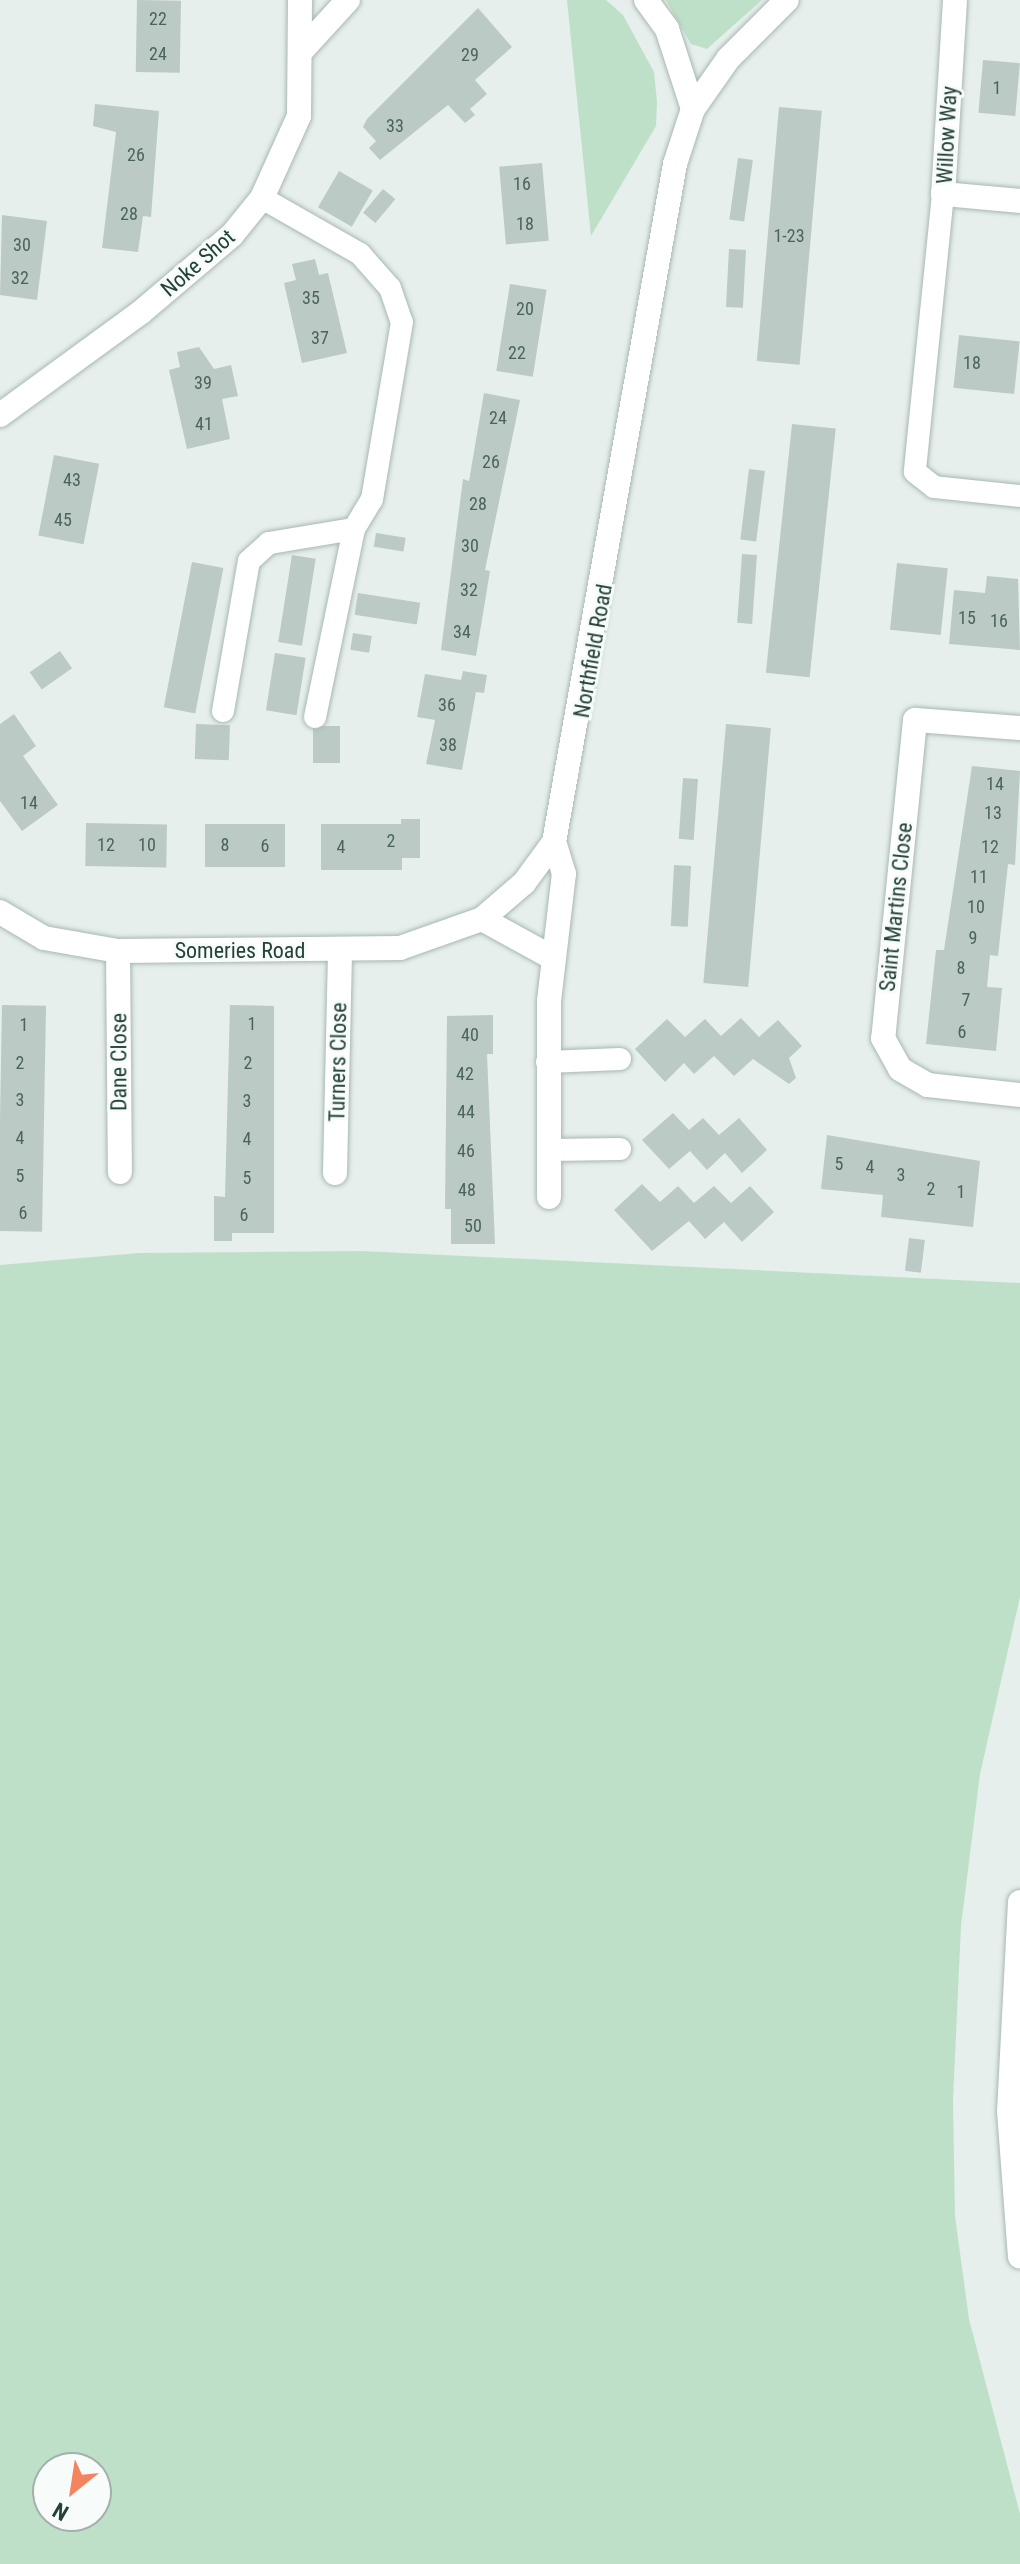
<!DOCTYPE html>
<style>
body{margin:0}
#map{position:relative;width:1020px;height:2564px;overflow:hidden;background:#e6efeb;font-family:"Roboto Condensed",sans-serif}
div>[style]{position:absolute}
.green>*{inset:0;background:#bfe0c8}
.building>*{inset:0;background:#bbcac4;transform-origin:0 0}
.roads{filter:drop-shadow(0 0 2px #a8b8b2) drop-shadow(0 0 2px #a8b8b2)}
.lane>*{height:22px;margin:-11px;padding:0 11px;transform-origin:11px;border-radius:11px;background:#fff}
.street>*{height:24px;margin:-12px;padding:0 12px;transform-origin:12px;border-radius:12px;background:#fff}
.secondary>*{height:24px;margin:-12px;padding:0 12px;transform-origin:12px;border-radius:12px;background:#fff}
span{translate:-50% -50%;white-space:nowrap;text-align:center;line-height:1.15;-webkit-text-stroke:6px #f7fbf9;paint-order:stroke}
.number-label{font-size:18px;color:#4a645c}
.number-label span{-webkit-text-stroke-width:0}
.street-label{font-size:22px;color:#24423a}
.north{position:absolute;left:32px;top:2452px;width:80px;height:80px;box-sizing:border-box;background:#f7fbf9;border:2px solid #a3b1ad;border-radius:50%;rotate:210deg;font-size:22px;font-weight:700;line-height:32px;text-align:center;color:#24423a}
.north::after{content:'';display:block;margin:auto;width:28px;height:36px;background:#f4845f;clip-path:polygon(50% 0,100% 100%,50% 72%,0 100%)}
</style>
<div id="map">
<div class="green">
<i style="clip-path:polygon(567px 0,606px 0,623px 15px,654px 72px,657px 102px,656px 126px,591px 236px)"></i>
<i style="clip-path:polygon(666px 0,762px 0,707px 49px,691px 44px)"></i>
<i style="clip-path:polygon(evenodd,362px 1251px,1020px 1283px,1020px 1597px,980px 1774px,961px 1926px,953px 2100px,955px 2216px,969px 2319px,1020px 2514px,1020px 2564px,0 2564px,0 1265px,139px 1253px,362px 1251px,48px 2468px,96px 2468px,96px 2516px,48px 2516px,48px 2468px)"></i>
</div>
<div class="building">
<i style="left:137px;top:0;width:44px;height:72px;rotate:1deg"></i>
<i style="clip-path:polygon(478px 8px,512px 47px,475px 80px,487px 94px,470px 109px,475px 115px,465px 123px,448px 105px,380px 160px,369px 148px,376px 141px,363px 127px,367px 119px)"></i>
<i style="left:983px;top:60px;width:37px;height:53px;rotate:5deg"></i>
<i style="clip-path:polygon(95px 104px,159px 111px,151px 217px,143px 216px,138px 252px,102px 248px,116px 132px,93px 126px)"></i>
<i style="left:779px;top:107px;width:43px;height:255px;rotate:5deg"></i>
<i style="left:738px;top:158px;width:15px;height:62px;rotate:8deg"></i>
<i style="left:542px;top:163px;width:78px;height:43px;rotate:85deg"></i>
<i style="left:339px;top:171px;width:39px;height:42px;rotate:30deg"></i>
<i style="left:383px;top:189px;width:16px;height:31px;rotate:40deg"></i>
<i style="clip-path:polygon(2px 215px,47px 221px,37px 300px,0 295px)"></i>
<i style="left:729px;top:249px;width:17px;height:58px;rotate:3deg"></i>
<i style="clip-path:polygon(315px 259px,319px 275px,328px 273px,347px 353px,302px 363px,284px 283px,296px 280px,292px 264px)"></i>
<i style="left:510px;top:284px;width:37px;height:88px;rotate:9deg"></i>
<i style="left:959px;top:335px;width:61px;height:53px;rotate:6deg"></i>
<i style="clip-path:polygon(199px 347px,214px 369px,231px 365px,238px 396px,222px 399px,230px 439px,187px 449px,169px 370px,180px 367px,177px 352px)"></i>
<i style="clip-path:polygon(484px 393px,520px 400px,485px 570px,490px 571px,476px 656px,441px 650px,463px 479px,469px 481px)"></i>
<i style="left:792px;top:424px;width:44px;height:250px;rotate:6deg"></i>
<i style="left:54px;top:455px;width:46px;height:82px;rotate:11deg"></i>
<i style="left:749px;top:469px;width:16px;height:71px;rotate:7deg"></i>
<i style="left:376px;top:533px;width:30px;height:14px;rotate:9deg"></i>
<i style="left:742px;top:554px;width:15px;height:69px;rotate:4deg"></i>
<i style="left:292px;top:555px;width:24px;height:88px;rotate:9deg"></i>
<i style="left:192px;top:562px;width:32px;height:148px;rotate:11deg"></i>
<i style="left:897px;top:563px;width:51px;height:67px;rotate:6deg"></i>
<i style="clip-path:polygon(987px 576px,1018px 579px,1020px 650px,949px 644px,954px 590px,985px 593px)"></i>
<i style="left:358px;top:593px;width:63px;height:22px;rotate:9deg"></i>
<i style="left:353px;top:633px;width:19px;height:17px;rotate:9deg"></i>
<i style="left:60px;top:651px;width:21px;height:37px;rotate:55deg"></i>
<i style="left:275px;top:653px;width:31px;height:58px;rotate:9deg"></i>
<i style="clip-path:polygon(463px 671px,487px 675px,484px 693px,476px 692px,462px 770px,426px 764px,435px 720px,417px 717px,425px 674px,461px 680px)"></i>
<i style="clip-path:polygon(14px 714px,36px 746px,23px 756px,58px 805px,22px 831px,0 801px,0 724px)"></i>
<i style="left:196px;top:724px;width:34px;height:35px;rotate:2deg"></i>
<i style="left:726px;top:724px;width:45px;height:260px;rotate:5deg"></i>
<i style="left:313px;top:726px;width:27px;height:37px"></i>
<i style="clip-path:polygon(972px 766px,1020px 771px,1015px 865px,1008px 864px,998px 956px,990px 955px,987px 987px,1002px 988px,996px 1051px,926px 1044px,936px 950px,944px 950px)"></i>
<i style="left:683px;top:778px;width:15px;height:61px;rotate:4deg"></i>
<i style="clip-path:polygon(401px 819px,420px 819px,420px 858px,402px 858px,402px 870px,321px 870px,321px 824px,401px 824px)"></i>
<i style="left:86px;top:823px;width:81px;height:43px;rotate:1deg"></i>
<i style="left:205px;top:824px;width:80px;height:43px"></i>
<i style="left:674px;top:865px;width:17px;height:61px;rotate:3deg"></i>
<i style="left:2px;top:1005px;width:44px;height:226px;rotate:1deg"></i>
<i style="clip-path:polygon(230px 1005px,274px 1006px,274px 1233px,232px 1233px,232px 1241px,214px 1241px,214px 1196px,225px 1197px)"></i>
<i style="clip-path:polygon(493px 1015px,493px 1054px,487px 1054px,495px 1244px,451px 1244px,451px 1209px,445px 1209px,447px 1016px)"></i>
<i style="clip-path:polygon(741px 1018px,759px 1037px,778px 1020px,802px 1046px,789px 1058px,796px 1078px,789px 1084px,753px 1059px,734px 1076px,714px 1056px,694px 1074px,684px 1063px,665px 1082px,635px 1049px,667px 1019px,685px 1037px,705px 1019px,721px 1036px)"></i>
<i style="clip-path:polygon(673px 1113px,689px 1130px,703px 1118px,719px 1135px,739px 1118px,767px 1150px,742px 1173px,725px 1153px,707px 1170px,690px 1151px,669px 1169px,642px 1140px)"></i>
<i style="clip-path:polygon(827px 1135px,980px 1161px,973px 1227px,881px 1217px,883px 1195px,821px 1189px)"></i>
<i style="clip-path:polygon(642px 1184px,660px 1202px,678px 1186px,694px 1203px,714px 1186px,731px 1203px,750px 1186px,774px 1212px,742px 1242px,724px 1222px,705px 1239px,689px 1221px,652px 1251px,614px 1210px)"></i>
<i style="left:909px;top:1238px;width:16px;height:33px;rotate:7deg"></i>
</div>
<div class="roads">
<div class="lane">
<i style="left:943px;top:194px;width:279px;rotate:95.8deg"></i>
<i style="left:915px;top:472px;width:24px;rotate:38deg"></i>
<i style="left:934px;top:487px;width:86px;rotate:6deg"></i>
<i style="left:262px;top:198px;width:113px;rotate:29.7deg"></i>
<i style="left:360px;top:254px;width:45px;rotate:48.6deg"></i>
<i style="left:390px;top:288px;width:36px;rotate:71deg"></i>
<i style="left:402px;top:322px;width:180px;rotate:99.6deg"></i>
<i style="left:372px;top:499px;width:35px;rotate:121deg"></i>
<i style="left:354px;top:529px;width:192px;rotate:101.7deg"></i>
<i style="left:223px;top:711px;width:152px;rotate:-80.2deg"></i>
<i style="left:249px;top:561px;width:27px;rotate:-42deg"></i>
<i style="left:269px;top:543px;width:86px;rotate:-9.4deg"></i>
<i style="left:547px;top:1062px;width:73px;rotate:-2.4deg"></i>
<i style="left:549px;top:1150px;width:71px;rotate:-0.8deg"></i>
</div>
<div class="street">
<i style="left:646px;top:0;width:36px;rotate:54deg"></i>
<i style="left:667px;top:29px;width:84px;rotate:72deg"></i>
<i style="left:955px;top:0;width:194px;rotate:93.5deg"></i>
<i style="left:943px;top:194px;width:77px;rotate:5.2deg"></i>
<i style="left:304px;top:48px;width:65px;rotate:-47.5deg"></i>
<i style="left:0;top:415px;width:173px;rotate:-36.1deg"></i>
<i style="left:140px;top:313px;width:121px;rotate:-40.3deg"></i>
<i style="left:232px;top:235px;width:48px;rotate:-51deg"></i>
<i style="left:262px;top:198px;width:90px;rotate:-65.7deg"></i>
<i style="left:299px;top:116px;width:116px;rotate:-89.5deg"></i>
<i style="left:1020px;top:728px;width:105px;rotate:-175.6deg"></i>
<i style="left:915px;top:720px;width:320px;rotate:95.7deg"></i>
<i style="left:883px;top:1038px;width:35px;rotate:61deg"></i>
<i style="left:900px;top:1069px;width:32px;rotate:30deg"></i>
<i style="left:928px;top:1085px;width:93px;rotate:6.2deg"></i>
<i style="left:0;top:912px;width:51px;rotate:30.6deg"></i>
<i style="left:44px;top:938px;width:75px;rotate:10deg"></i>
<i style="left:118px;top:951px;width:282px;rotate:-0.6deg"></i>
<i style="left:400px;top:948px;width:87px;rotate:-19.5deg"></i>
<i style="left:482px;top:919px;width:55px;rotate:-40.6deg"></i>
<i style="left:524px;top:883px;width:51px;rotate:-53.8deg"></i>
<i style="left:482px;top:919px;width:81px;rotate:28.8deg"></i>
<i style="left:118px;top:951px;width:221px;rotate:89.5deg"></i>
<i style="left:335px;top:1173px;width:222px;rotate:-88.7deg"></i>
<i style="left:549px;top:1197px;width:196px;rotate:-90deg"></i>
<i style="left:549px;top:1001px;width:128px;rotate:-83.3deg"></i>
<i style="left:564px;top:874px;width:34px;rotate:-107deg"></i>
<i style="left:554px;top:842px;width:689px;rotate:-79.88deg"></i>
<i style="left:675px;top:164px;width:58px;rotate:-71.9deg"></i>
<i style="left:693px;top:109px;width:61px;rotate:-55deg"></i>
<i style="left:728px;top:59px;width:83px;rotate:-45deg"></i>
</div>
<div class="secondary">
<i style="left:1020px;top:1902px;width:209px;rotate:93deg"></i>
<i style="left:1009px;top:2111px;width:146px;rotate:85.7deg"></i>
</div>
</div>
<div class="number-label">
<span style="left:158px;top:19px">22</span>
<span style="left:158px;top:54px">24</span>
<span style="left:470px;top:55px">29</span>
<span style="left:997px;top:88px">1</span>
<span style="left:395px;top:126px">33</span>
<span style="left:136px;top:155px">26</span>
<span style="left:522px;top:184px">16</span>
<span style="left:129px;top:214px">28</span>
<span style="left:525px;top:224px">18</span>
<span style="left:789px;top:236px">1-23</span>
<span style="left:22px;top:245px">30</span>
<span style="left:20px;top:278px">32</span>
<span style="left:311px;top:298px">35</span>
<span style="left:525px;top:309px">20</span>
<span style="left:320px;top:338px">37</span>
<span style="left:517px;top:353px">22</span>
<span style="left:972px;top:363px">18</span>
<span style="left:203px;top:383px">39</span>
<span style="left:498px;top:418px">24</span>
<span style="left:204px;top:424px">41</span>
<span style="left:491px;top:462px">26</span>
<span style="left:72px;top:480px">43</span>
<span style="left:478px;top:504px">28</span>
<span style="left:63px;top:520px">45</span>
<span style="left:470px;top:546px">30</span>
<span style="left:469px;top:590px">32</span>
<span style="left:967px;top:618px">15</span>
<span style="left:999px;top:621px">16</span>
<span style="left:462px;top:632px">34</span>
<span style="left:447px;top:705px">36</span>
<span style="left:448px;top:745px">38</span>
<span style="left:995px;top:784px">14</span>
<span style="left:29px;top:803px">14</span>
<span style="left:993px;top:813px">13</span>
<span style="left:391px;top:841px">2</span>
<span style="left:106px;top:845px">12</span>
<span style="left:147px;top:845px">10</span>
<span style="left:225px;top:845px">8</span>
<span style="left:265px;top:846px">6</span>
<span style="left:341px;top:847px">4</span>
<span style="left:990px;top:847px">12</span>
<span style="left:979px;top:877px">11</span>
<span style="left:976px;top:907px">10</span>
<span style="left:973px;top:938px">9</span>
<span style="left:961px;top:968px">8</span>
<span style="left:966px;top:1000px">7</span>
<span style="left:252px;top:1024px">1</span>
<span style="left:24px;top:1025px">1</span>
<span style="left:962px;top:1032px">6</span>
<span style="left:470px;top:1035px">40</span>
<span style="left:20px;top:1063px">2</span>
<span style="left:248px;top:1063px">2</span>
<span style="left:465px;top:1074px">42</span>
<span style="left:20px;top:1100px">3</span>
<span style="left:247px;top:1101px">3</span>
<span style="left:466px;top:1112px">44</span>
<span style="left:20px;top:1138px">4</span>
<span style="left:247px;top:1139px">4</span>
<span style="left:466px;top:1151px">46</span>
<span style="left:839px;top:1164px">5</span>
<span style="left:870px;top:1167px">4</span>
<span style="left:901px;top:1175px">3</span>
<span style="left:20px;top:1176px">5</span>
<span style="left:247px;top:1178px">5</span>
<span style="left:931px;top:1189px">2</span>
<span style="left:467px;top:1190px">48</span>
<span style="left:961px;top:1192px">1</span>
<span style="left:23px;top:1213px">6</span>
<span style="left:244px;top:1215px">6</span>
<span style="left:473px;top:1226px">50</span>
</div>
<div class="street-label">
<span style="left:947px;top:135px;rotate:-87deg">Willow Way</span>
<span style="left:198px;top:263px;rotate:-41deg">Noke Shot</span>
<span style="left:593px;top:651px;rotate:-80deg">Northfield Road</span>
<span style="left:896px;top:907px;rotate:-84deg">Saint Martins Close</span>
<span style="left:240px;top:951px">Someries Road</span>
<span style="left:119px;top:1062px;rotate:-90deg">Dane Close</span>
<span style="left:338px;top:1062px;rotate:-89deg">Turners Close</span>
</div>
<div class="north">N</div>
</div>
